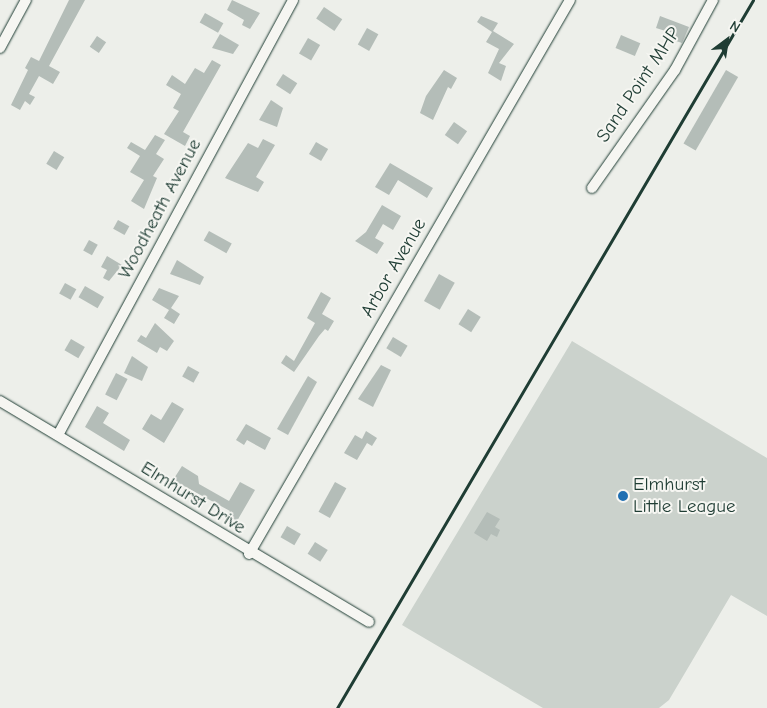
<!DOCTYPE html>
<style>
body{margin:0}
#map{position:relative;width:767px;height:708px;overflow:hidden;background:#edefea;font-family:"Comic Neue",sans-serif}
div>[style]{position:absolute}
.green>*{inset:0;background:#cbd2cc}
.building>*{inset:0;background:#b4bdb8;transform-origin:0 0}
.roads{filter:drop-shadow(0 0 1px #1f3d34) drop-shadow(0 0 1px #1f3d34)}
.minor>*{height:10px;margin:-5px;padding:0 5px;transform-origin:5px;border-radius:5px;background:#f6f6f2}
.rail>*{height:3px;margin:-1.5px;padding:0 1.5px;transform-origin:1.5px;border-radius:1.5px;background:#1f3d34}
.dots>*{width:14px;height:14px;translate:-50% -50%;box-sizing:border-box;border:2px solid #f6f6f2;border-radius:50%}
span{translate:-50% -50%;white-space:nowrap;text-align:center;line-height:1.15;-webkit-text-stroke:4px #f6f6f2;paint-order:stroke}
.street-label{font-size:19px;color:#1f3d34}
.poi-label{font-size:19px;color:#1f3d34}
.left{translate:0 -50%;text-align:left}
.north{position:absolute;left:702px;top:15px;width:50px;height:50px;-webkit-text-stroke:4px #f6f6f2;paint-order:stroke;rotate:31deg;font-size:14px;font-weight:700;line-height:20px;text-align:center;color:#1f3d34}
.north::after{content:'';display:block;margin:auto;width:18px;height:22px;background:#1f3d34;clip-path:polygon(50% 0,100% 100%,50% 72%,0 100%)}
</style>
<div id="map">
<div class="green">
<i style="clip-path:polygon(572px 341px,767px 458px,767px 616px,731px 595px,669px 700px,659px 708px,543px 708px,402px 625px)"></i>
</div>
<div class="building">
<i style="clip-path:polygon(69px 0,85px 0,49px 66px,60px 72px,53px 84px,39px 76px,29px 94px,35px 97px,30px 105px,25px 101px,20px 110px,11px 105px,28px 70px,25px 68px,31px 57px,39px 61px)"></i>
<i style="clip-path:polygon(232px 0,260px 13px,250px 29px,242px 25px,244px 20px,227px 10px)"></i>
<i style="left:324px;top:7px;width:22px;height:14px;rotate:34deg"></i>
<i style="left:205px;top:13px;width:21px;height:11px;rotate:29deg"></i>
<i style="clip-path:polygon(481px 16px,498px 23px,493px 31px,514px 44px,499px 63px,506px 66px,501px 81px,488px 73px,499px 49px,486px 42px,492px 32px,477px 22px)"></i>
<i style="clip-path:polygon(660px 16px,689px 27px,682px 43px,670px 39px,672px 33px,656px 28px)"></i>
<i style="left:367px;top:28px;width:13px;height:19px;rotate:29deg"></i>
<i style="clip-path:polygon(220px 34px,239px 45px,233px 54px,212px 48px)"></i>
<i style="left:621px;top:35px;width:21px;height:14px;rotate:23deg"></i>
<i style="left:97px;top:36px;width:11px;height:13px;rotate:34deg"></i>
<i style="left:308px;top:38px;width:14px;height:18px;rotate:30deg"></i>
<i style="clip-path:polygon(212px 60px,221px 65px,183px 132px,190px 136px,185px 146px,164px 134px,179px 111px,173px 108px,181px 94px,166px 85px,172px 75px,185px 84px,195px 68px,204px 73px)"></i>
<i style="clip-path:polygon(444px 70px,457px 78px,451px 89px,448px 87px,433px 120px,420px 113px,426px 96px)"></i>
<i style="left:726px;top:70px;width:14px;height:85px;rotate:30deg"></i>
<i style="left:283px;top:74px;width:17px;height:13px;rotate:33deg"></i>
<i style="clip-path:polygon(271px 100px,283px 108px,277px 127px,259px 120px)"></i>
<i style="left:454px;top:122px;width:16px;height:16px;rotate:35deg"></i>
<i style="clip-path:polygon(155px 135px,165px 140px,156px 154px,164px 159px,153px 176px,157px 178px,144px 209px,131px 201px,144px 180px,130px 172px,140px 156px,127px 148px,131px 142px,145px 150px)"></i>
<i style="clip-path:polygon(263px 139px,275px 145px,256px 177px,264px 182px,258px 192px,225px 178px,248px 143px,258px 148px)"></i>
<i style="left:316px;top:142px;width:14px;height:14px;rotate:30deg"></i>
<i style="left:54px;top:151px;width:12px;height:15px;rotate:31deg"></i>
<i style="clip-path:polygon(390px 163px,433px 188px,427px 198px,398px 180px,389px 195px,375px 187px)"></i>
<i style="clip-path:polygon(382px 205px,401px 216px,393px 230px,383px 224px,375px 238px,384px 243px,377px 254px,355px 241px,366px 232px)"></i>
<i style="left:118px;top:220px;width:13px;height:10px;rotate:29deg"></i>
<i style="left:209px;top:231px;width:26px;height:11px;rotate:29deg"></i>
<i style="left:89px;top:240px;width:10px;height:12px;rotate:29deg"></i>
<i style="clip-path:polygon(107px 256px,122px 265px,109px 281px,103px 278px,107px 270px,101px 267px)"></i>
<i style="clip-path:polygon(177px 260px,204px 277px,200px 285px,170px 274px)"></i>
<i style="left:439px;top:274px;width:18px;height:31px;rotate:29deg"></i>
<i style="left:65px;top:283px;width:13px;height:12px;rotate:29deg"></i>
<i style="left:85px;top:286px;width:22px;height:13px;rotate:30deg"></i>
<i style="clip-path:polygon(159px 288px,179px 296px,171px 308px,180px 314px,174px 324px,164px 318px,169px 310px,152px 300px)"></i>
<i style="clip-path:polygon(321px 292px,331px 298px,322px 314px,334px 321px,328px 331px,325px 329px,319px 336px,294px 372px,281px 363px,286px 355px,294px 361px,315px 323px,307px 318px)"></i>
<i style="left:468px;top:309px;width:15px;height:18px;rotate:32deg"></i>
<i style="clip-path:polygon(155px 323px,174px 341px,167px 351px,160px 347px,157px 353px,137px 341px,141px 335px,146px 338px)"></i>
<i style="left:393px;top:337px;width:17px;height:13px;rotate:31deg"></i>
<i style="left:71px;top:339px;width:16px;height:13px;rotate:30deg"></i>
<i style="clip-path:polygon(132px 356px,148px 367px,142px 381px,124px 373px)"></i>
<i style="clip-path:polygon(381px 365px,391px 370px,373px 407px,358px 399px)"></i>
<i style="left:188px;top:366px;width:13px;height:12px;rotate:29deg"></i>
<i style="left:116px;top:373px;width:13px;height:24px;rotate:27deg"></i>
<i style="clip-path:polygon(308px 376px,317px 382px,288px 435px,277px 429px)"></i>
<i style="clip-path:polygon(172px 402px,184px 409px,164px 443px,142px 429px,151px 414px,161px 420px)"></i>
<i style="clip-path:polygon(97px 406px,109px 413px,103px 423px,130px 440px,124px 451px,85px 427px)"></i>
<i style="clip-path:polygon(246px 424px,271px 438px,265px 450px,247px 440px,244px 445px,236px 440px)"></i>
<i style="clip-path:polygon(366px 431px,377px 438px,372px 446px,367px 443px,357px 460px,344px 453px,355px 435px,362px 439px)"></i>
<i style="clip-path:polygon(182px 466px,198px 476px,199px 484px,229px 501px,240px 482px,255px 490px,237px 521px,227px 515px,230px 511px,173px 480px)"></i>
<i style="left:335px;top:482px;width:13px;height:34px;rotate:29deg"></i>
<i style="clip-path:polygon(487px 512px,500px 519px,495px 527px,500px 530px,497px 537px,491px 534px,487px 541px,474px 533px)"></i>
<i style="left:287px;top:526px;width:16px;height:13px;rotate:30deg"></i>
<i style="left:315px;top:542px;width:15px;height:14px;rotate:32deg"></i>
</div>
<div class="roads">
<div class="minor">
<i style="left:0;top:48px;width:55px;rotate:-61.6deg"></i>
<i style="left:592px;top:188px;width:144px;rotate:-54.9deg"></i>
<i style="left:675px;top:70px;width:80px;rotate:-61.5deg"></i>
<i style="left:0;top:401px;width:430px;rotate:30.9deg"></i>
<i style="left:58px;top:435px;width:494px;rotate:-61.6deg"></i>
<i style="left:249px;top:554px;width:640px;rotate:-59.91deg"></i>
</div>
</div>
<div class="rail">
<i style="left:337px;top:708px;width:821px;rotate:-59.56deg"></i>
</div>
<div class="dots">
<i style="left:623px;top:496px;background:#1f6fb2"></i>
</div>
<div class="street-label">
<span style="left:639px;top:85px;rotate:-56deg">Sand Point MHP</span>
<span style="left:160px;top:209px;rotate:-62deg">Woodheath Avenue</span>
<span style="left:394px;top:268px;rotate:-60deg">Arbor Avenue</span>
<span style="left:193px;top:498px;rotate:32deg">Elmhurst Drive</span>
</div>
<div class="poi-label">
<span class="left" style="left:633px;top:496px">Elmhurst<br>Little League</span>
</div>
<div class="north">N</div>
</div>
